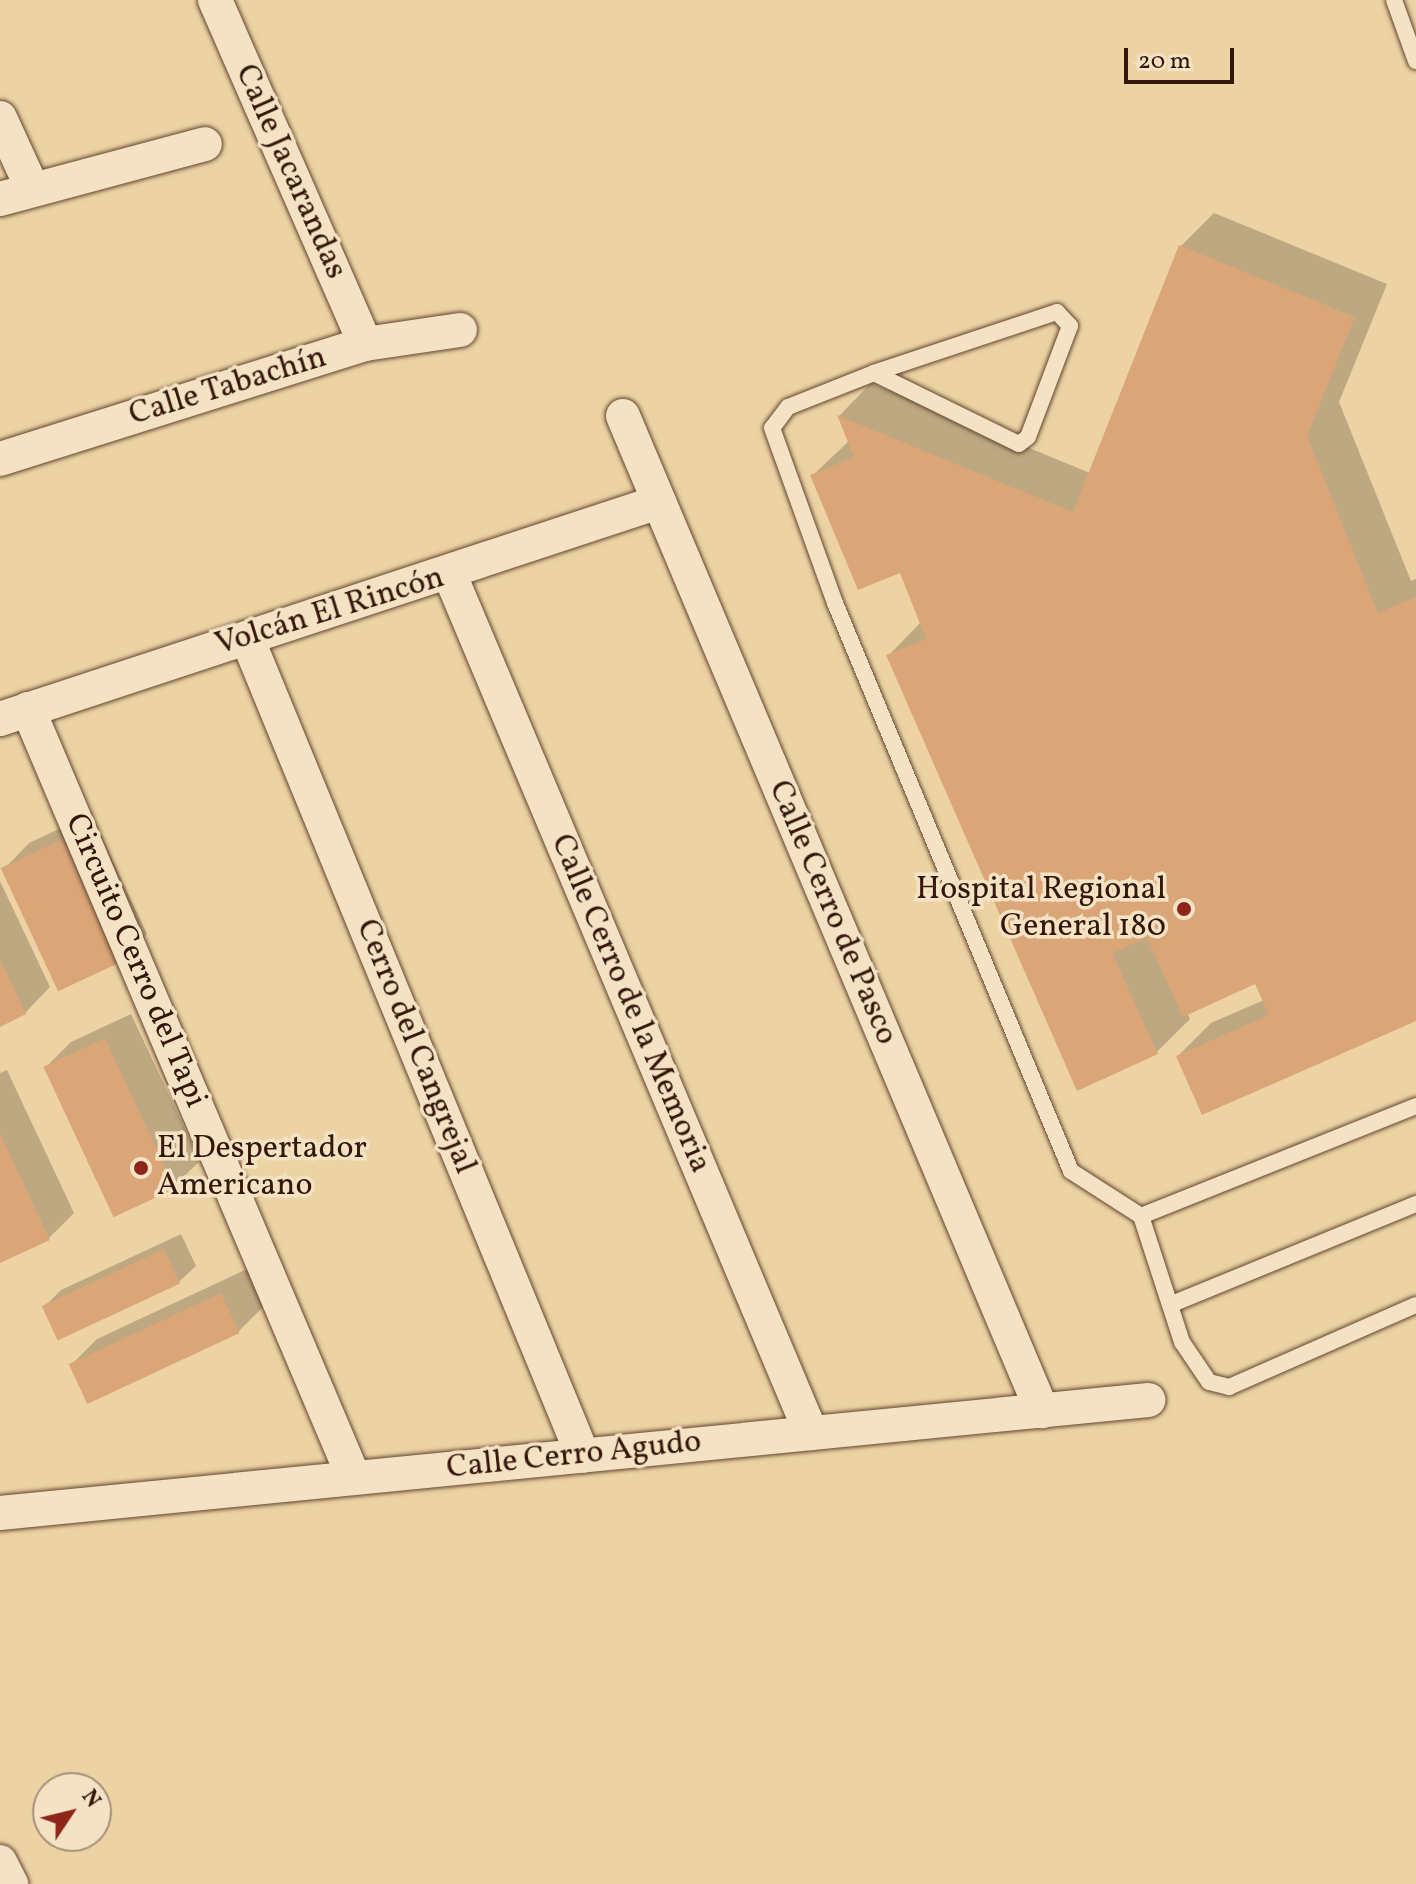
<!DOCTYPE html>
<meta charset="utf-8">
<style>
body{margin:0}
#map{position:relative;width:1416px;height:1884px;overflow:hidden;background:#edd3a3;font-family:Vollkorn,serif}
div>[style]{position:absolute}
.shadow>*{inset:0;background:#0003}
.building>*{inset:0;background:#daa577;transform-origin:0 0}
.roads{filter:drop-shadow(0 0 2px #634530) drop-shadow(0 0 2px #634530)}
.lane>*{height:16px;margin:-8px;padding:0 8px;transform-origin:8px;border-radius:8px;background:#f3e2c3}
.street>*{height:34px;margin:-17px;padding:0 17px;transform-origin:17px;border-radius:17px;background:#f3e2c3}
.dots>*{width:22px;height:22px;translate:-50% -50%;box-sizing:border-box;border:4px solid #f3e2c3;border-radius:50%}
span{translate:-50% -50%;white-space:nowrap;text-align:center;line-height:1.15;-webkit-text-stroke:7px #f3e2c3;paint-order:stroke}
.street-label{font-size:32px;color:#35160a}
.poi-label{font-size:32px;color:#35160a}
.right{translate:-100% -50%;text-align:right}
.left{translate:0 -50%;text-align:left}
.north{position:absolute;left:32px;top:1772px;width:80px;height:80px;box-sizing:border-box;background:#f3e2c3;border:2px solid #a79079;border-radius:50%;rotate:55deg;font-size:22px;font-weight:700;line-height:32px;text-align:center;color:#35160a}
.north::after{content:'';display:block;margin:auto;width:28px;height:36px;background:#8f2418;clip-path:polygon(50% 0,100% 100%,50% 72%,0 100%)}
.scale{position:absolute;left:1124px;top:48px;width:110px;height:36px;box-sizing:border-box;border:4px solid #35160a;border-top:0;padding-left:10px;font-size:24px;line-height:28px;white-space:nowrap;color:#35160a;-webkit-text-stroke:6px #f3e2c3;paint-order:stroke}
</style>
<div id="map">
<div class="shadow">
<i style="clip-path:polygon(1214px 213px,1387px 284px,1339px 402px,1411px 581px,1416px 579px,1416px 1019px,1178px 1056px,1211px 1023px,1264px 1000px,1256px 982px,1187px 1013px,1190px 1019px,1157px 1052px,888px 656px,921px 622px,901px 570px,813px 475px,849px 441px,839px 416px,871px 383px,1090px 473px,1181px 246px)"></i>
<i style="clip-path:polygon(91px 814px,147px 934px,121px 959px,4px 869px,29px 843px)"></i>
<i style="clip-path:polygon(0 881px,50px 987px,25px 1013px,0 1024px)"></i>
<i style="clip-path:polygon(131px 1014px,200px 1161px,174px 1186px,46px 1067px,71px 1042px)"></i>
<i style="clip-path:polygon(7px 1070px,74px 1213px,49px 1238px,0 1261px,0 1073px)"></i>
<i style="clip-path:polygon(181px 1234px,196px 1266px,179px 1282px,44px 1307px,61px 1290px)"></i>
<i style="clip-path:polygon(247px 1269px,264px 1306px,239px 1331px,72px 1364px,97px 1339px)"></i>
</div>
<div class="building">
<i style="clip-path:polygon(1179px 245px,1355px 317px,1307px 436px,1378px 613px,1416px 597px,1416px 1021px,1202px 1115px,1176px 1056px,1269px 1015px,1255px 984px,1183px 1017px,1147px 938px,1112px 953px,1158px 1054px,1077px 1091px,886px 655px,926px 639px,900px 573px,858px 590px,810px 475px,854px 457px,837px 415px,1073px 512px)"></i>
<i style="left:65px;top:838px;width:136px;height:71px;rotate:65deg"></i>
<i style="clip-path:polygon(0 959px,26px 1014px,0 1027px)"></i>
<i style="left:105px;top:1038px;width:166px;height:68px;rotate:65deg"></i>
<i style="clip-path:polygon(0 1133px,50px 1240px,0 1263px)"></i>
<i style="left:164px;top:1249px;width:38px;height:135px;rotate:65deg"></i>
<i style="left:221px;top:1293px;width:44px;height:168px;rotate:65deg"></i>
</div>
<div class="roads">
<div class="lane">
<i style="left:1394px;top:0;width:65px;rotate:70.2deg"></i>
<i style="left:874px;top:373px;width:161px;rotate:26.1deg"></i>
<i style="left:1019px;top:444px;width:11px;rotate:-38deg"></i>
<i style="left:1028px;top:437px;width:119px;rotate:-69.3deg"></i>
<i style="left:1070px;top:326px;width:19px;rotate:-133deg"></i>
<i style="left:1057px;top:312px;width:193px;rotate:161.6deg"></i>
<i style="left:874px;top:373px;width:92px;rotate:158.4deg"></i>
<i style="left:788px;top:407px;width:26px;rotate:127deg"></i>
<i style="left:772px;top:428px;width:186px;rotate:70.2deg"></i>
<i style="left:835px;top:603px;width:615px;rotate:67.44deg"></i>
<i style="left:1071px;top:1171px;width:83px;rotate:32.7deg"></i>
<i style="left:1141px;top:1216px;width:133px;rotate:72deg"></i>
<i style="left:1182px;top:1342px;width:48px;rotate:56deg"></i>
<i style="left:1209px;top:1382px;width:21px;rotate:14deg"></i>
<i style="left:1229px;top:1387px;width:204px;rotate:-23.7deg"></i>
<i style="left:1141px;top:1216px;width:296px;rotate:-21.8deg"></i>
<i style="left:1172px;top:1304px;width:264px;rotate:-22.3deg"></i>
</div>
<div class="street">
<i style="left:215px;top:0;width:375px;rotate:66.4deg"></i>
<i style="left:0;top:118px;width:77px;rotate:65.4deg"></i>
<i style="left:0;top:199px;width:212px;rotate:-15deg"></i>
<i style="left:623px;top:416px;width:1080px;rotate:67.16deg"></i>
<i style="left:0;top:459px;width:383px;rotate:-17.5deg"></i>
<i style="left:365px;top:344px;width:96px;rotate:-8.4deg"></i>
<i style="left:450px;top:575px;width:931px;rotate:67.18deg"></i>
<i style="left:247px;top:638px;width:884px;rotate:67.67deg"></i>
<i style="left:28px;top:709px;width:835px;rotate:67.03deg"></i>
<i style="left:0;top:719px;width:694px;rotate:-18.23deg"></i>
<i style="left:0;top:1513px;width:1154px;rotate:-5.62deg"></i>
<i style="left:0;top:1862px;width:25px;rotate:63deg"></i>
</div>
</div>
<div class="dots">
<i style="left:1184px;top:909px;background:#8f2418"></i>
<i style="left:141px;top:1168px;background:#8f2418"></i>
</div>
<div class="street-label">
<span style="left:290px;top:172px;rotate:66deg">Calle Jacarandas</span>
<span style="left:228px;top:387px;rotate:-17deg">Calle Tabachín</span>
<span style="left:330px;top:612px;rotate:-17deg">Volcán El Rincón</span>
<span style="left:832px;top:913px;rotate:67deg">Calle Cerro de Pasco</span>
<span style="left:135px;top:961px;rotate:67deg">Circuito Cerro del Tapi</span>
<span style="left:630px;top:1004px;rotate:67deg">Calle Cerro de la Memoria</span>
<span style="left:415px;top:1047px;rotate:68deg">Cerro del Cangrejal</span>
<span style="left:574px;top:1456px;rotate:-6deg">Calle Cerro Agudo</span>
</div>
<div class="poi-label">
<span class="right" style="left:1166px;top:909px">Hospital Regional<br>General 180</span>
<span class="left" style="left:157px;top:1168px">El Despertador<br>Americano</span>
</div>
<div class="north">N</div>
<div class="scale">20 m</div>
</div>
